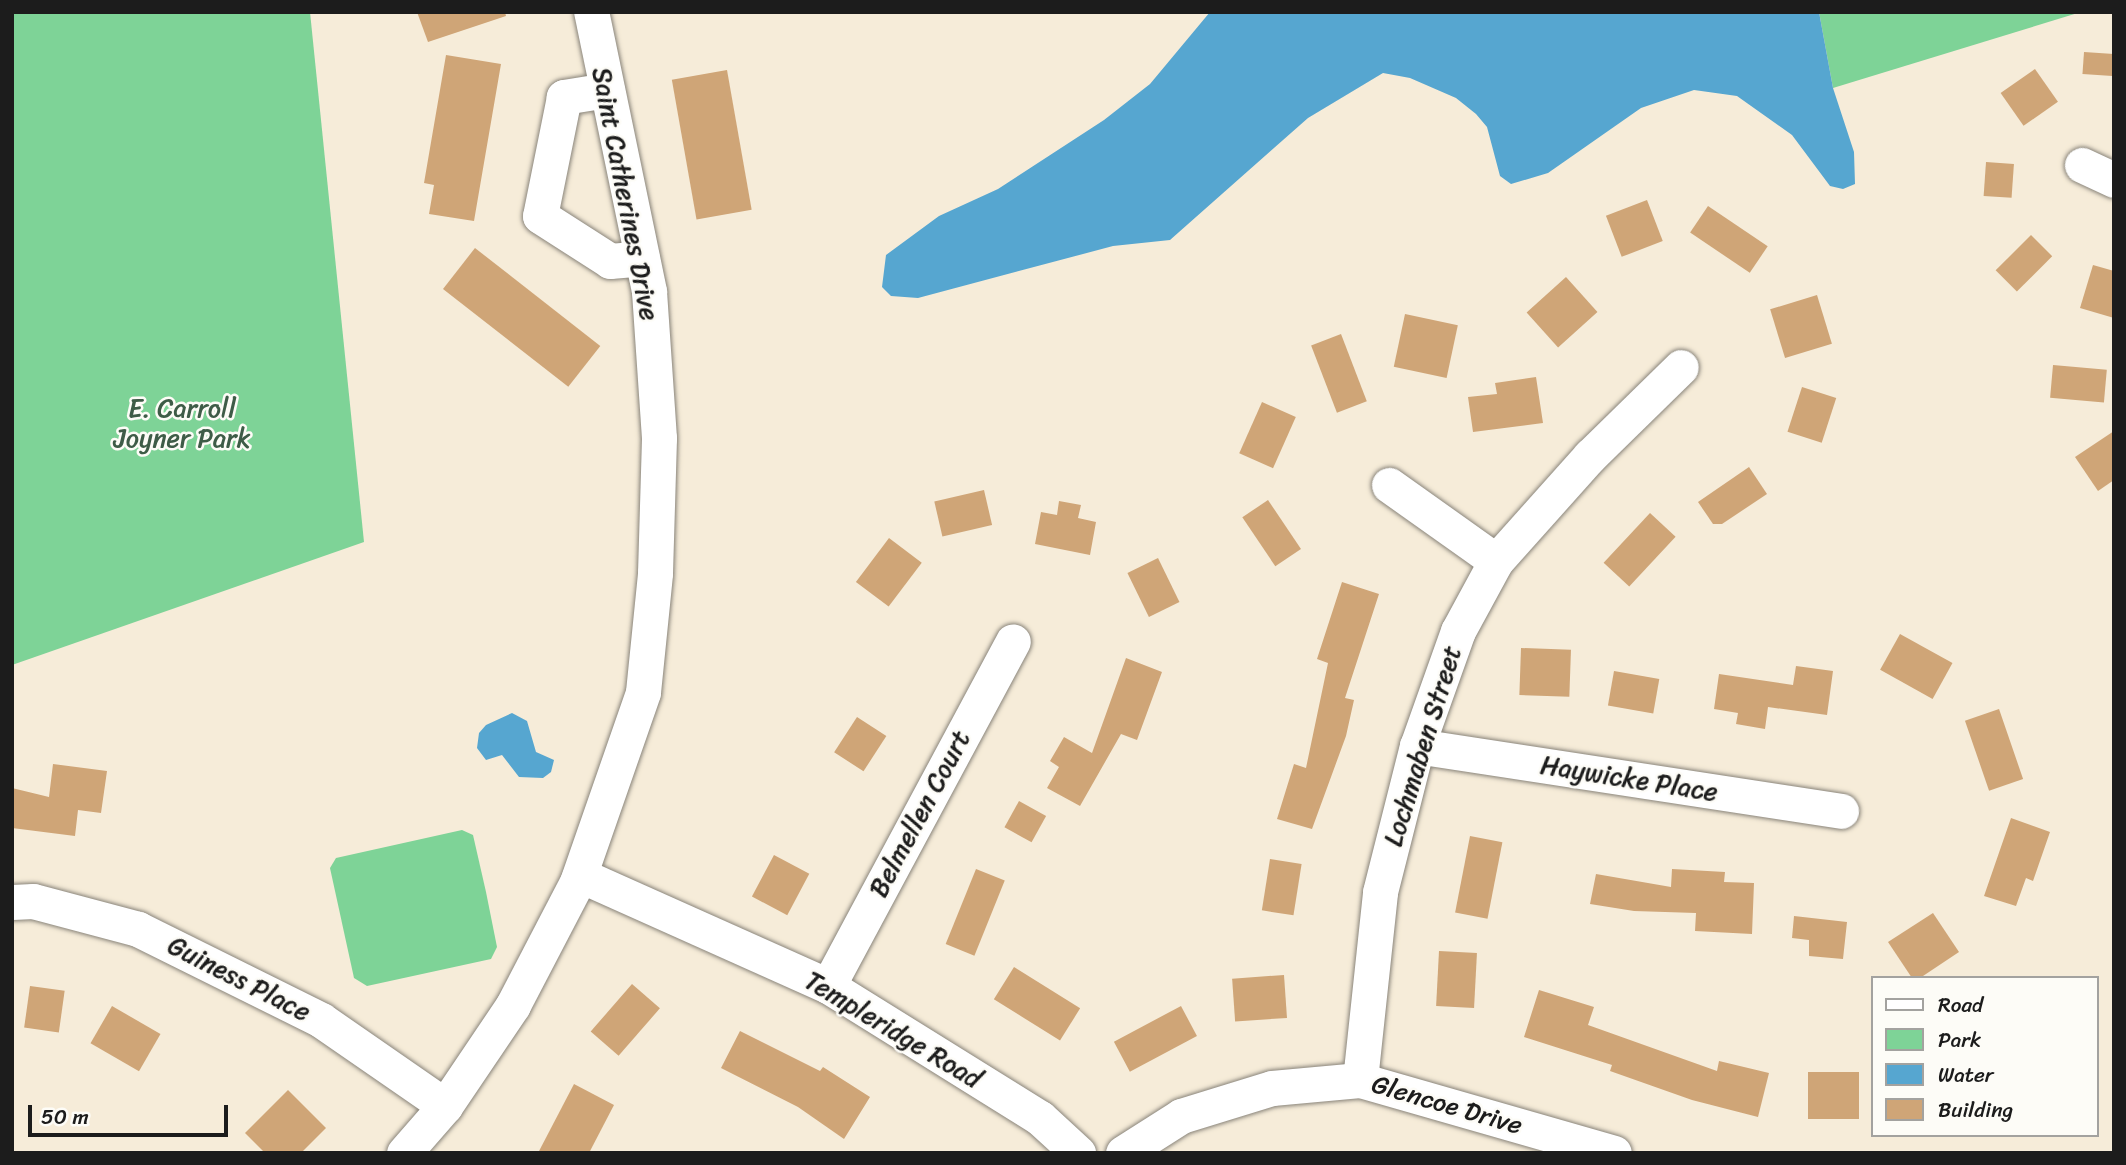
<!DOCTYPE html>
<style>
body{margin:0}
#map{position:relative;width:2126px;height:1165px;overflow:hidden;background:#f6ecd9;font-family:Sriracha,sans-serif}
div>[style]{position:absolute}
.green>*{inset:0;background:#7ed397}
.water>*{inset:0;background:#56a6d0}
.building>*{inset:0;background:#cfa577;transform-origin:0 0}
.roads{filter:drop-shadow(0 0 2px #89847a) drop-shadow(0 0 2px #89847a)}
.minor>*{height:35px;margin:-17.5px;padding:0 17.5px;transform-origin:17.5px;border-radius:17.5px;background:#fff}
span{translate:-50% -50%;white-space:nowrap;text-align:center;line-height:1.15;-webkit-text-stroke:5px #fdfcf7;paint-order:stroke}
.street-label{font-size:26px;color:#1c1c1c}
.park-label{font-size:26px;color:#3e5c47}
.frame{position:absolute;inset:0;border:14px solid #1c1c1c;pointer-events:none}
.legend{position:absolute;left:1871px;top:976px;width:228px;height:161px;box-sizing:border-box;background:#fdfcf7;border:2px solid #a3a29f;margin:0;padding:9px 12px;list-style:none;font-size:21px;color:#1c1c1c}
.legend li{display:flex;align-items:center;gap:14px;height:35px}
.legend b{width:35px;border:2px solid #a3a29f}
.scale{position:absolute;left:28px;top:1105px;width:200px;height:32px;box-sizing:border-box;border:4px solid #1c1c1c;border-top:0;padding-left:9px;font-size:21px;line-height:24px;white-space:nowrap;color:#1c1c1c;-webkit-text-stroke:5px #fdfcf7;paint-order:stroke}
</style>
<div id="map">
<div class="green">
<i style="clip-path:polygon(12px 12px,310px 12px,364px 542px,12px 665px)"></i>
<i style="clip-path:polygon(1819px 12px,2081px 12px,1833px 88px)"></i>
<i style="clip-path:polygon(462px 830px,473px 835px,486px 892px,497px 947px,491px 959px,367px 986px,354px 978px,330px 868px,336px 858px)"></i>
</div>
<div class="water">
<i style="clip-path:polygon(1210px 12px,1819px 12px,1833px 88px,1854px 152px,1855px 184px,1843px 189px,1830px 186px,1792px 135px,1737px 96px,1694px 90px,1641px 108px,1548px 173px,1511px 184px,1500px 176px,1487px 127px,1476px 114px,1456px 98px,1410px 78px,1383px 73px,1308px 118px,1170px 240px,1113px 246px,918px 298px,891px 296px,882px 287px,886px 255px,939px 216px,998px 189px,1104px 120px,1150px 84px)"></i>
<i style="clip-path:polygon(512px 713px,527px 721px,536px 752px,554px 760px,551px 772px,543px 778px,519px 777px,502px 755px,486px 760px,477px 748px,479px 733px,486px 725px)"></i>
</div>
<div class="building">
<i style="clip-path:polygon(417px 12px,505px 12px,506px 16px,428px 42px)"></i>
<i style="left:2084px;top:52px;width:30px;height:22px;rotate:4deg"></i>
<i style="clip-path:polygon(446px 55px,501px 64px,474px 221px,429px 214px,434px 185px,424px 183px)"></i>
<i style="left:2035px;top:69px;width:40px;height:42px;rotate:55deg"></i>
<i style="left:727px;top:70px;width:142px;height:56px;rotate:80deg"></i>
<i style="left:1986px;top:162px;width:28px;height:34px;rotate:4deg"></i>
<i style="left:1647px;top:200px;width:44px;height:44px;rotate:69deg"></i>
<i style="left:1708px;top:206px;width:72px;height:32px;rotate:34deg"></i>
<i style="left:2031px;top:235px;width:30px;height:50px;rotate:45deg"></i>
<i style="left:475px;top:248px;width:159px;height:52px;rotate:38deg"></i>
<i style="clip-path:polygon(2093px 265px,2114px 271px,2114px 318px,2080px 308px)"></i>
<i style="left:1566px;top:277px;width:47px;height:53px;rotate:48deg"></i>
<i style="left:1817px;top:295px;width:51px;height:49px;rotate:73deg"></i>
<i style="left:1405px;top:314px;width:54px;height:54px;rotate:12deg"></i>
<i style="left:1341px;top:334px;width:72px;height:32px;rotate:69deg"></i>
<i style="left:2053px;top:365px;width:54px;height:33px;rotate:5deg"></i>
<i style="clip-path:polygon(1536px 377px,1543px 423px,1473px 432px,1468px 397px,1497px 394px,1495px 383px)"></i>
<i style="left:1802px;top:387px;width:36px;height:47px;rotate:18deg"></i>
<i style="left:1262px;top:402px;width:37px;height:56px;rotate:24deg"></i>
<i style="clip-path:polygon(2114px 431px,2114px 480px,2098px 491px,2075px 457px)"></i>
<i style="clip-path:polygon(1749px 467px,1767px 494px,1722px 524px,1713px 524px,1698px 502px)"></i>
<i style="left:984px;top:490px;width:36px;height:51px;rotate:77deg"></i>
<i style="left:1268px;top:500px;width:59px;height:31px;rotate:56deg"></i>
<i style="clip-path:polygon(1059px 501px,1081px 505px,1078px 518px,1096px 522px,1090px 555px,1035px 544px,1041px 512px,1057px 515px)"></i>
<i style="left:1650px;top:513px;width:35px;height:68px;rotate:43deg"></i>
<i style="left:889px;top:538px;width:41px;height:55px;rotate:37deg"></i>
<i style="left:1158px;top:558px;width:49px;height:34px;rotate:64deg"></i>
<i style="clip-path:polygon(1342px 582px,1379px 594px,1345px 698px,1354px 700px,1346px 736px,1312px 829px,1277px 819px,1294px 764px,1306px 768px,1328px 663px,1317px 659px)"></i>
<i style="left:1900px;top:634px;width:60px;height:41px;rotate:29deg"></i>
<i style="left:1521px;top:648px;width:50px;height:47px;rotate:2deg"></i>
<i style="clip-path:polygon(1126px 658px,1162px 672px,1137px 740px,1121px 734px,1080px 806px,1047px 788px,1059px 767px,1050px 761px,1064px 737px,1092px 753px)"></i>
<i style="clip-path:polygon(1796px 666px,1833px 671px,1827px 715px,1768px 707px,1765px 729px,1736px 724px,1738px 713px,1714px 709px,1719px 674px,1793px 685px)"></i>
<i style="left:1614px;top:671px;width:46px;height:35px;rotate:10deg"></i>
<i style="left:1999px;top:709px;width:74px;height:36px;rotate:71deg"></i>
<i style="left:857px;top:717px;width:35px;height:42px;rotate:33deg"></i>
<i style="clip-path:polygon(53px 764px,107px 771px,101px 813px,78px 810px,75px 836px,12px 828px,12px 788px,49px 797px)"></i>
<i style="left:1019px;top:801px;width:31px;height:30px;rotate:29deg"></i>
<i style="clip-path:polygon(2011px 818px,2050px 832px,2033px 881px,2026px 878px,2016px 906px,1984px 896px)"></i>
<i style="left:1470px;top:836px;width:33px;height:78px;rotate:11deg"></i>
<i style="left:774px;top:855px;width:40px;height:47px;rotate:28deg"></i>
<i style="left:1270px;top:859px;width:32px;height:52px;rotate:9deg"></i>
<i style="left:976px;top:869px;width:31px;height:81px;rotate:22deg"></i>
<i style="clip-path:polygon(1672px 869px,1725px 872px,1724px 882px,1754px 883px,1752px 934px,1695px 931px,1696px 913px,1634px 911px,1590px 904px,1596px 874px,1671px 887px)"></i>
<i style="clip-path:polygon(1933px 913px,1959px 952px,1920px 978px,1912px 978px,1888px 942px)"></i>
<i style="clip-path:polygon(1794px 916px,1847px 922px,1843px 959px,1809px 956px,1809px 940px,1792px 938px)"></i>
<i style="left:1439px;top:951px;width:38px;height:55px;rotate:3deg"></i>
<i style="left:1014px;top:967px;width:78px;height:38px;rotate:32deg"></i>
<i style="left:1284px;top:975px;width:43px;height:52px;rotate:86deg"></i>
<i style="left:632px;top:984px;width:37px;height:63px;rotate:41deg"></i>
<i style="left:30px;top:986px;width:35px;height:42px;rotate:8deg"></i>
<i style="clip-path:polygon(1539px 990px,1594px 1007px,1588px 1025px,1717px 1071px,1719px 1061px,1769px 1073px,1758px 1117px,1692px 1100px,1610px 1071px,1612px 1065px,1524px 1037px)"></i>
<i style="left:112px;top:1006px;width:56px;height:43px;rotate:30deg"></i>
<i style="left:1181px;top:1006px;width:34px;height:76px;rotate:62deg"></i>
<i style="clip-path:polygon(740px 1031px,820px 1071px,823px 1067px,870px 1097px,844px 1139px,798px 1107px,721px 1068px)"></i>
<i style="left:1808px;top:1072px;width:51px;height:47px"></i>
<i style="clip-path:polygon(574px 1084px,614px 1105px,589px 1153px,538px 1153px)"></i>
<i style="clip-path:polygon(288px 1090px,326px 1128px,301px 1153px,265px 1153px,245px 1133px)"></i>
</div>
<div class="roads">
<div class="minor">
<i style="left:607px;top:90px;width:44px;rotate:170.8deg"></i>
<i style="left:564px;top:97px;width:121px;rotate:101.4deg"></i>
<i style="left:540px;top:216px;width:83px;rotate:32.7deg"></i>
<i style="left:610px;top:261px;width:32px;rotate:-5deg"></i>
<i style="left:2082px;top:165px;width:35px;rotate:25deg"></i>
<i style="left:1389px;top:485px;width:131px;rotate:35.4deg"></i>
<i style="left:1417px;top:746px;width:429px;rotate:8.7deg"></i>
<i style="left:580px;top:875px;width:272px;rotate:24.1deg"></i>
<i style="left:828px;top:986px;width:250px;rotate:31.9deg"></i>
<i style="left:1040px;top:1118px;width:52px;rotate:42.6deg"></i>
<i style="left:12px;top:902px;width:21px;rotate:-3deg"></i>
<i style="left:33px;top:901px;width:109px;rotate:14.9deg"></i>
<i style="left:138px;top:929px;width:204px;rotate:26.4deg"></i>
<i style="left:321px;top:1020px;width:151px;rotate:34.7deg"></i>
<i style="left:828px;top:986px;width:391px;rotate:-61.8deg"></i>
<i style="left:1360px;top:1080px;width:189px;rotate:-83.9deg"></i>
<i style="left:1380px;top:892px;width:151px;rotate:-75.8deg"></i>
<i style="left:1417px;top:746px;width:122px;rotate:-70.4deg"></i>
<i style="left:1458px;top:631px;width:80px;rotate:-61.5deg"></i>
<i style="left:1496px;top:561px;width:141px;rotate:-48.2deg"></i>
<i style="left:1590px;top:456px;width:127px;rotate:-44.4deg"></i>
<i style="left:404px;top:1153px;width:62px;rotate:-48.9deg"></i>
<i style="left:445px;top:1106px;width:122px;rotate:-56deg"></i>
<i style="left:513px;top:1005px;width:139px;rotate:-62.5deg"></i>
<i style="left:577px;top:882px;width:201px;rotate:-70.8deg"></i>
<i style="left:643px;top:692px;width:120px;rotate:-84.2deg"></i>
<i style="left:655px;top:573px;width:135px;rotate:-88.3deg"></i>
<i style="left:659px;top:438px;width:147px;rotate:-93.9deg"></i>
<i style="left:649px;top:291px;width:285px;rotate:-101.7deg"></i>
<i style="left:1123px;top:1153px;width:69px;rotate:-32.5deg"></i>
<i style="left:1181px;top:1116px;width:95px;rotate:-17.1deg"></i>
<i style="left:1272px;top:1088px;width:88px;rotate:-5.2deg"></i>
<i style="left:1360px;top:1080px;width:264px;rotate:16deg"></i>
</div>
</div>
<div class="street-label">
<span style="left:625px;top:194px;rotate:79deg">Saint Catherines Drive</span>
<span style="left:1423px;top:746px;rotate:-73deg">Lochmaben Street</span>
<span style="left:1629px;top:779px;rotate:9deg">Haywicke Place</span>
<span style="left:920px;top:814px;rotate:-62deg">Belmellen Court</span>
<span style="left:239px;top:979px;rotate:27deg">Guiness Place</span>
<span style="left:893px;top:1030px;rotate:31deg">Templeridge Road</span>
<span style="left:1447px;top:1105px;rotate:16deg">Glencoe Drive</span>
</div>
<div class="park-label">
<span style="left:182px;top:424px">E. Carroll<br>Joyner Park</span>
</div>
<div class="frame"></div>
<ul class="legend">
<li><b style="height:9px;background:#fff"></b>Road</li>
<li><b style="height:19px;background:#7ed397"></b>Park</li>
<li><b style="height:19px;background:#56a6d0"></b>Water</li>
<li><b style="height:19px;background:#cfa577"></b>Building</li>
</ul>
<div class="scale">50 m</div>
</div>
